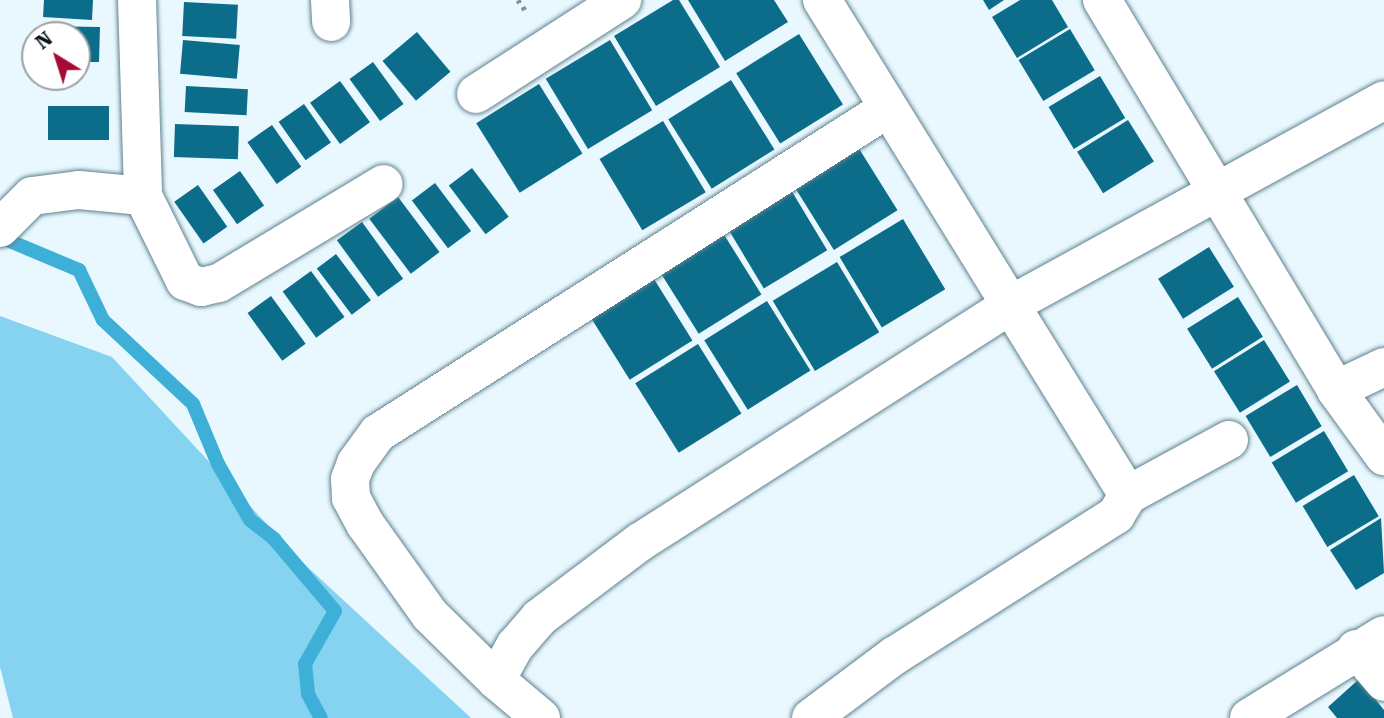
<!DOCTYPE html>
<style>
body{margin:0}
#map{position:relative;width:1384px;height:718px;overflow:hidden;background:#e9f8fe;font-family:"Roboto Serif",serif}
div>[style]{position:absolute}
.green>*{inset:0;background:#85d3f1}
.stream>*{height:14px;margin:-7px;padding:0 7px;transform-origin:7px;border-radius:7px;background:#3eb0d7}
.building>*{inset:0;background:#0b6d8a;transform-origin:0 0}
.path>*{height:4.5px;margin-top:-2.25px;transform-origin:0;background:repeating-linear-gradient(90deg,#849298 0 3.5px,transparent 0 8.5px)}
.roads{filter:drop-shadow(0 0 2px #5f818f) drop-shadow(0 0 2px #5f818f)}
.street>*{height:38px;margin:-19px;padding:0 19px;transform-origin:19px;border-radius:19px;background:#fff}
span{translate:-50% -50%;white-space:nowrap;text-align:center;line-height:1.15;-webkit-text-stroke:5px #fff;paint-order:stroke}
.north{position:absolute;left:21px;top:21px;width:70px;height:70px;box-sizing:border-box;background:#fff;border:2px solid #9ca1a3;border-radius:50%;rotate:322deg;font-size:19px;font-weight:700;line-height:28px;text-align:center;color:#07151a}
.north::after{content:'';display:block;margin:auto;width:24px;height:32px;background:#a60b37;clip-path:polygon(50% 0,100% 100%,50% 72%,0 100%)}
</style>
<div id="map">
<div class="green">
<i style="clip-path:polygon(0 316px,112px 357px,301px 561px,471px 718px,13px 718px,0 667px)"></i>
</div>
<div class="stream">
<i style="left:0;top:237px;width:86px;rotate:22.7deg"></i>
<i style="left:79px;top:270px;width:55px;rotate:64.4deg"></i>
<i style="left:103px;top:320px;width:123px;rotate:43deg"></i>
<i style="left:193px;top:404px;width:65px;rotate:67.4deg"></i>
<i style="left:218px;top:464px;width:64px;rotate:60.3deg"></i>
<i style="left:250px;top:520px;width:31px;rotate:38deg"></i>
<i style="left:274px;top:539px;width:94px;rotate:49.7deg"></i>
<i style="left:335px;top:611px;width:61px;rotate:119.5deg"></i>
<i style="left:305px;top:664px;width:30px;rotate:84deg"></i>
<i style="left:308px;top:694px;width:27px;rotate:62deg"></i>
</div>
<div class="building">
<i style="clip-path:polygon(44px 0,93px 0,92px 20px,43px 17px)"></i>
<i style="clip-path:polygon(673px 0,679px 0,720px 67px,656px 106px,614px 36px)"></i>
<i style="clip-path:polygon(688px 0,774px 0,788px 22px,725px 61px)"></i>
<i style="clip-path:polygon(983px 0,1004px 0,989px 10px)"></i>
<i style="clip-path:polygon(1020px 0,1052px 0,1068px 27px,1017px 58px,992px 17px)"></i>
<i style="left:184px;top:2px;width:54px;height:34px;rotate:3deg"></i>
<i style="clip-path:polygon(42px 26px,100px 27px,99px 62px,77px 62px,77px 35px,42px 35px)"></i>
<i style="left:1070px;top:29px;width:48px;height:60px;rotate:59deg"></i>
<i style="left:417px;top:32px;width:52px;height:45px;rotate:50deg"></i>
<i style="left:799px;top:34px;width:83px;height:74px;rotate:58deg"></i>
<i style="left:183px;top:40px;width:57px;height:34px;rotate:5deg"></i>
<i style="left:610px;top:40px;width:82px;height:75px;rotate:59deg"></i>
<i style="left:373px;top:62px;width:52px;height:29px;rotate:54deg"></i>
<i style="left:1100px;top:76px;width:49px;height:60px;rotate:59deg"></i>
<i style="left:731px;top:80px;width:82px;height:74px;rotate:58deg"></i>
<i style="left:340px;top:81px;width:51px;height:37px;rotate:54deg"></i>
<i style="left:539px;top:84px;width:82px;height:74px;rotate:58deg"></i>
<i style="left:186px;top:86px;width:62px;height:26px;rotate:3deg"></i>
<i style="left:304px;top:104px;width:47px;height:31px;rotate:55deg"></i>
<i style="left:109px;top:106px;width:34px;height:61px;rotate:90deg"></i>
<i style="left:1128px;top:120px;width:49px;height:60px;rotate:58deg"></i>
<i style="left:663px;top:121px;width:83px;height:74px;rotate:59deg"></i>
<i style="left:175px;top:124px;width:64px;height:33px;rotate:2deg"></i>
<i style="left:272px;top:125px;width:51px;height:30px;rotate:55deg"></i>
<i style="left:853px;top:139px;width:84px;height:75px;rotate:58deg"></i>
<i style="left:472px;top:168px;width:61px;height:29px;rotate:53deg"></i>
<i style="left:240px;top:171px;width:42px;height:33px;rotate:55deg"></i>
<i style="left:785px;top:180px;width:82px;height:74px;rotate:59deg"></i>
<i style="left:435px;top:183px;width:60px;height:29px;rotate:53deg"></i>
<i style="left:198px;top:185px;width:51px;height:29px;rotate:55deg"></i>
<i style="left:398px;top:197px;width:69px;height:36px;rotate:53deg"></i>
<i style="left:903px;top:219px;width:82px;height:74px;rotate:59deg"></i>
<i style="left:362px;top:222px;width:70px;height:31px;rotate:54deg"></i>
<i style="left:718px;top:225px;width:82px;height:74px;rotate:58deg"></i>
<i style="left:1209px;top:247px;width:47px;height:60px;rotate:58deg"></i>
<i style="left:336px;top:254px;width:58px;height:24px;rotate:53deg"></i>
<i style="left:837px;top:262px;width:82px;height:75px;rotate:59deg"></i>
<i style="left:311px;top:271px;width:57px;height:35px;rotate:54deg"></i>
<i style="left:649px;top:271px;width:82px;height:74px;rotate:58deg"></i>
<i style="left:271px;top:296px;width:59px;height:29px;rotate:54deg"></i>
<i style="left:1238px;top:297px;width:47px;height:60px;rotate:58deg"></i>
<i style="left:767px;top:301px;width:82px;height:74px;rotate:58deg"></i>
<i style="left:1264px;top:340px;width:49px;height:59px;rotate:58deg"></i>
<i style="left:698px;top:344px;width:82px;height:74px;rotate:58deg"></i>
<i style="left:1297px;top:385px;width:48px;height:60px;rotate:59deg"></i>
<i style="left:1324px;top:431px;width:47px;height:61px;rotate:59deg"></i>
<i style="left:1354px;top:475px;width:48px;height:60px;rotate:59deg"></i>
<i style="clip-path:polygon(1381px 518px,1384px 573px,1356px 590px,1330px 550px)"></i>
<i style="clip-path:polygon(1359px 679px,1384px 710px,1384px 718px,1337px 718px,1328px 707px)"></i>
</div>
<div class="path">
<i style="left:518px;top:0;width:14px;rotate:54deg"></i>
</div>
<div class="roads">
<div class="street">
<i style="left:137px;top:0;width:196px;rotate:88.2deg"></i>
<i style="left:143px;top:196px;width:95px;rotate:63.7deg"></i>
<i style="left:185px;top:281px;width:17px;rotate:21deg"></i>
<i style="left:201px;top:287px;width:18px;rotate:-13deg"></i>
<i style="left:219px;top:283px;width:192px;rotate:-31deg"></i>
<i style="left:330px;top:0;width:22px;rotate:87deg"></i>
<i style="left:822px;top:0;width:582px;rotate:58.28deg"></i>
<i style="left:1102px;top:0;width:455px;rotate:59deg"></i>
<i style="left:1336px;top:390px;width:82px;rotate:54deg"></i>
<i style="left:476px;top:94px;width:174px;rotate:-32.8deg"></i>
<i style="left:0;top:228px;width:45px;rotate:-45deg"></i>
<i style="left:32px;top:196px;width:47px;rotate:-7.3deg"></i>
<i style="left:79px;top:190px;width:64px;rotate:5.4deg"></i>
<i style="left:1336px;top:390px;width:53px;rotate:-25.6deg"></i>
<i style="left:1128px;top:495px;width:115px;rotate:-28.6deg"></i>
<i style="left:1356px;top:649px;width:43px;rotate:49.7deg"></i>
<i style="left:496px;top:680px;width:93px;rotate:-135.4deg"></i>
<i style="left:430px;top:615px;width:112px;rotate:-125.5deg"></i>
<i style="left:365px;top:524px;width:30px;rotate:-118deg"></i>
<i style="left:351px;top:498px;width:19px;rotate:-93deg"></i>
<i style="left:350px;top:479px;width:17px;rotate:-69deg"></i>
<i style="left:356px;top:463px;width:37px;rotate:-54deg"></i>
<i style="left:378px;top:433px;width:603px;rotate:-32.48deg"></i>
<i style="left:541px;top:718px;width:59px;rotate:-139.8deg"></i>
<i style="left:496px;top:680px;width:39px;rotate:-61deg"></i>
<i style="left:515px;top:646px;width:37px;rotate:-49deg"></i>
<i style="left:539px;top:618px;width:126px;rotate:-37deg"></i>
<i style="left:640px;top:542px;width:442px;rotate:-32.6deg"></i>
<i style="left:1012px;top:304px;width:424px;rotate:-28.7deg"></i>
<i style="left:811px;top:718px;width:104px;rotate:-36.8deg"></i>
<i style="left:894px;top:656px;width:263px;rotate:-32.4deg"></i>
<i style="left:1116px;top:515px;width:23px;rotate:-59deg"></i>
<i style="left:1249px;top:718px;width:158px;rotate:-31.6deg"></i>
</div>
</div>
<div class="north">N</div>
</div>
